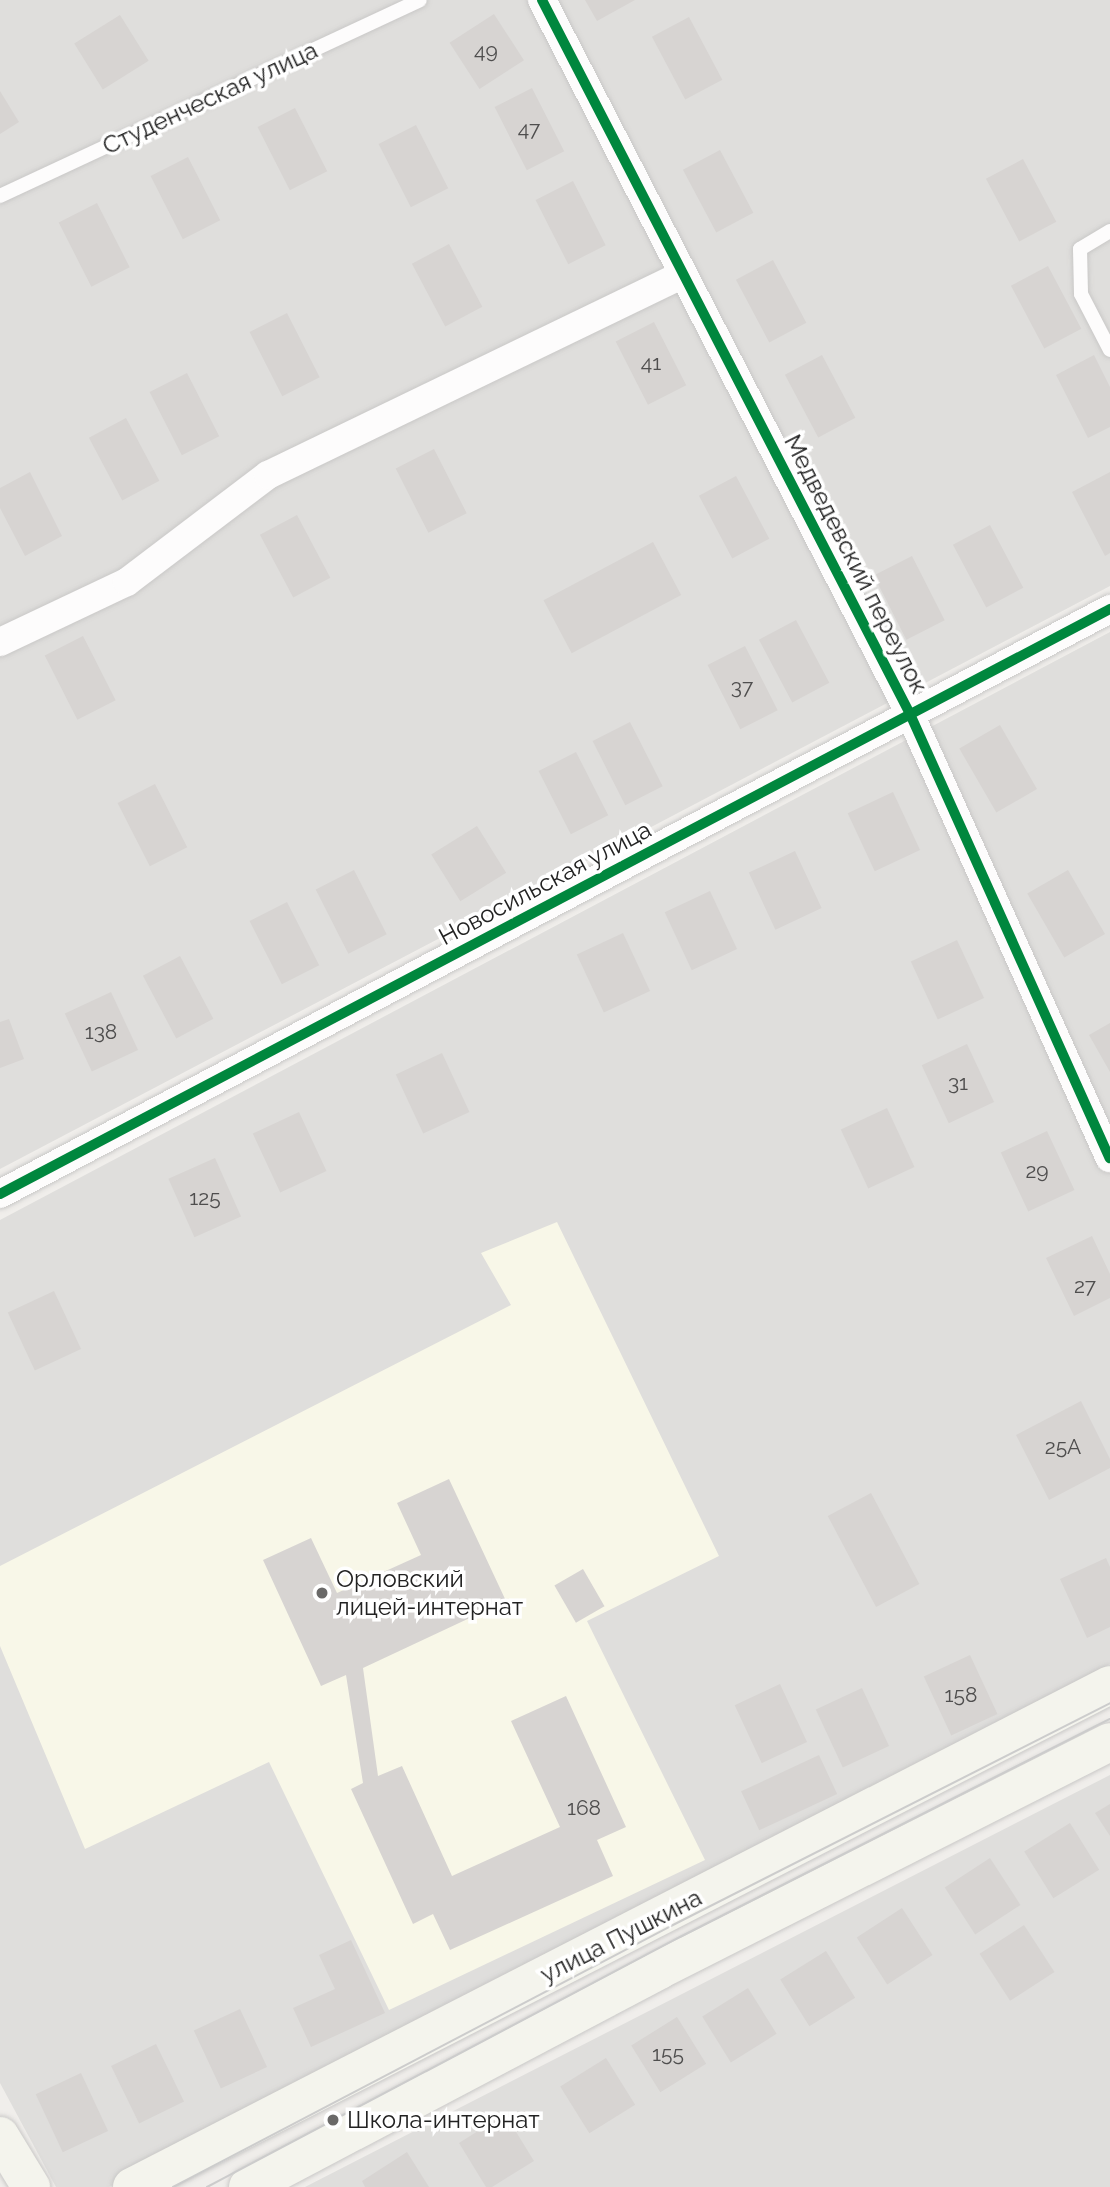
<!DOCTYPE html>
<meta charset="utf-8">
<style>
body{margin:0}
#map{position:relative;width:1110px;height:2187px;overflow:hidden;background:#f0eeeb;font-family:Raleway,sans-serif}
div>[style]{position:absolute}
.residential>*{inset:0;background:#dfdedc}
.education>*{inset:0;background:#f8f7e8}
.building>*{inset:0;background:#d7d4d2;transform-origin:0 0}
.roads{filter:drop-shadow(0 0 2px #c9c8c7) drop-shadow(0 0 2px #c9c8c7)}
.service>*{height:14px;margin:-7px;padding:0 7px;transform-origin:7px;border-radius:7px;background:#fdfcfc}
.minor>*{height:28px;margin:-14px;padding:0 14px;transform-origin:14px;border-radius:14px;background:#fdfcfc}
.secondary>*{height:38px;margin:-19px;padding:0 19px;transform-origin:19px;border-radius:19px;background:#f4f4ed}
.tram>*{height:2px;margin:-1px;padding:0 1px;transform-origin:1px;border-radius:1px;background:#ccc}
.cycleway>*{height:10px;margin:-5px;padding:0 5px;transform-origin:5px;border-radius:5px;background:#00873e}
.dots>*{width:19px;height:19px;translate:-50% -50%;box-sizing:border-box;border:4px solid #fff;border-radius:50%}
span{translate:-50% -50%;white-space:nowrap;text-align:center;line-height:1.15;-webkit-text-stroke:7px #fff;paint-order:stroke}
.number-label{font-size:21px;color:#4f4e4e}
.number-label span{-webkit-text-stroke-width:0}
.street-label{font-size:24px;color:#222}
.poi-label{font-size:24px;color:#222}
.left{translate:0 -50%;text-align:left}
</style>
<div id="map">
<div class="residential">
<i style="clip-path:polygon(0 0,1110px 0,1110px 586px,0 1169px)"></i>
<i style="clip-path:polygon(1110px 632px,1110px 1664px,129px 2178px,109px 2187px,56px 2187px,0 2083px,0 1220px)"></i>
<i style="clip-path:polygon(1110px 1775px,1110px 2187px,305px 2187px)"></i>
</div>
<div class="education">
<i style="clip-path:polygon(557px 1222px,719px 1556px,587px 1621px,705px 1860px,389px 2010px,269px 1762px,85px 1849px,0 1646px,0 1566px,511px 1305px,481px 1253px)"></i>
</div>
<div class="building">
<i style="clip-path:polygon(585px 0,635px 0,597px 21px)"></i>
<i style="left:494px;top:14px;width:55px;height:53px;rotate:57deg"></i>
<i style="left:120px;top:15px;width:54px;height:54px;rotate:58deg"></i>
<i style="left:689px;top:17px;width:71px;height:42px;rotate:62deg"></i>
<i style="left:532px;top:88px;width:71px;height:42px;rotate:63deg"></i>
<i style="clip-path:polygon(0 91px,19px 122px,0 134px)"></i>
<i style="left:295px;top:108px;width:71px;height:42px;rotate:63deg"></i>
<i style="left:416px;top:125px;width:71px;height:42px;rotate:63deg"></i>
<i style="left:720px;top:150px;width:71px;height:42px;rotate:62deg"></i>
<i style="left:188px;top:157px;width:71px;height:42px;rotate:63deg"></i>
<i style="left:1023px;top:159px;width:71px;height:42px;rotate:62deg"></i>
<i style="left:573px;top:181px;width:72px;height:42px;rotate:63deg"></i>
<i style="left:97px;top:203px;width:72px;height:43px;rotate:63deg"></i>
<i style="left:449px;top:244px;width:71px;height:42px;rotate:62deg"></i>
<i style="left:773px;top:260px;width:71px;height:42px;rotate:62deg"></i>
<i style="left:1048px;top:266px;width:71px;height:42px;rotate:62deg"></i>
<i style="left:287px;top:313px;width:72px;height:42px;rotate:63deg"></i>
<i style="left:654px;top:322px;width:71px;height:43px;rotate:63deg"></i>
<i style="left:822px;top:355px;width:71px;height:42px;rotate:62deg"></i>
<i style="clip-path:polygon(1094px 355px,1110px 387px,1110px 427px,1088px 438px,1056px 375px)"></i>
<i style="left:187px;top:373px;width:71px;height:42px;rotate:63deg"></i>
<i style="left:126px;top:418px;width:71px;height:42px;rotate:62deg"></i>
<i style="left:434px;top:449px;width:72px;height:43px;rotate:63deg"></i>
<i style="clip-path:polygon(30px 472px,62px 536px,25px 556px,0 508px,0 488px)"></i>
<i style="clip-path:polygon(1110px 472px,1110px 553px,1105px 556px,1072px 492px)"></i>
<i style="left:736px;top:476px;width:71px;height:42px;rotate:62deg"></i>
<i style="left:297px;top:515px;width:71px;height:42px;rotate:62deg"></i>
<i style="left:990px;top:525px;width:71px;height:42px;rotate:62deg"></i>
<i style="left:653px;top:542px;width:60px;height:124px;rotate:62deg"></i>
<i style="left:912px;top:556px;width:72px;height:43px;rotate:63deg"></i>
<i style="left:796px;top:620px;width:71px;height:42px;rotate:62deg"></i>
<i style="left:83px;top:636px;width:72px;height:43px;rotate:63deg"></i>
<i style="left:745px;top:646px;width:72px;height:42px;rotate:63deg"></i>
<i style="left:630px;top:722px;width:72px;height:42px;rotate:63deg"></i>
<i style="left:1000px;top:725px;width:74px;height:47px;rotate:60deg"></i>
<i style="left:576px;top:752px;width:71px;height:42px;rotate:63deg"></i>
<i style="left:155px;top:784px;width:71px;height:42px;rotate:63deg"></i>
<i style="left:893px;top:792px;width:64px;height:50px;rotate:65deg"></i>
<i style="left:477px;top:826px;width:55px;height:54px;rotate:58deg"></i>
<i style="left:795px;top:851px;width:63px;height:51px;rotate:65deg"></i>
<i style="left:354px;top:870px;width:72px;height:43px;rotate:63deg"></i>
<i style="left:1068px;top:870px;width:74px;height:47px;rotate:60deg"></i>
<i style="left:710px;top:891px;width:64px;height:50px;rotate:65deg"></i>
<i style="left:287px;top:902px;width:71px;height:42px;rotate:63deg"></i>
<i style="left:623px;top:933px;width:64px;height:51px;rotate:65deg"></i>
<i style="left:957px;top:940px;width:64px;height:51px;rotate:65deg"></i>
<i style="left:180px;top:956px;width:71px;height:42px;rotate:62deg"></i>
<i style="left:111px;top:992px;width:64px;height:51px;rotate:65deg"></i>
<i style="clip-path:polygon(9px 1019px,24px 1059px,0 1068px,0 1022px)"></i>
<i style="clip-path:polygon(1110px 1023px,1110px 1072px,1089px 1035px)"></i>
<i style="left:967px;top:1044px;width:64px;height:50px;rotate:65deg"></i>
<i style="left:442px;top:1053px;width:65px;height:51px;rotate:65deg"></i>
<i style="left:887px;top:1108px;width:65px;height:51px;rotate:65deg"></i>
<i style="left:299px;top:1112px;width:65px;height:51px;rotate:65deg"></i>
<i style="left:1047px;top:1131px;width:65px;height:51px;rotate:65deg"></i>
<i style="left:215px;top:1158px;width:64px;height:51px;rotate:66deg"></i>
<i style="clip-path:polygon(1092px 1236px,1110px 1274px,1110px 1298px,1074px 1316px,1046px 1258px)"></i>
<i style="left:54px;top:1291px;width:64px;height:51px;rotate:65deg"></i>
<i style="clip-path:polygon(1081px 1401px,1110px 1459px,1110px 1468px,1049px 1500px,1016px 1435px)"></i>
<i style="clip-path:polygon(449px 1479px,506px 1601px,363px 1668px,378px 1776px,402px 1766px,452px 1876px,560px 1827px,511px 1721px,566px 1696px,626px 1827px,597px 1840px,613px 1876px,450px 1950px,433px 1914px,413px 1924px,351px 1789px,363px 1783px,346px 1675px,321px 1686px,263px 1560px,311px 1538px,337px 1593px,421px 1555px,397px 1503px)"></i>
<i style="left:871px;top:1493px;width:103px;height:49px;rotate:62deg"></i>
<i style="clip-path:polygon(1106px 1558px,1110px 1567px,1110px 1627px,1087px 1638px,1060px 1579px)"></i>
<i style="left:583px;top:1569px;width:43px;height:33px;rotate:60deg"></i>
<i style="left:970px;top:1655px;width:65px;height:51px;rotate:65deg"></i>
<i style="left:780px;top:1684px;width:64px;height:50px;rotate:65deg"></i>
<i style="left:862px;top:1688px;width:64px;height:51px;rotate:65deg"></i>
<i style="left:819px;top:1755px;width:43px;height:86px;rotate:65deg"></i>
<i style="clip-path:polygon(1110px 1804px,1110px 1836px,1095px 1813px)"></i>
<i style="left:1070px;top:1823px;width:55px;height:54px;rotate:58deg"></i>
<i style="left:990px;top:1858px;width:56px;height:54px;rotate:57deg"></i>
<i style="left:902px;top:1908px;width:56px;height:54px;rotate:57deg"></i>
<i style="left:1024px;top:1925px;width:56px;height:53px;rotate:57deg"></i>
<i style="clip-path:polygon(351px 1940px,385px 2013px,311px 2047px,293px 2008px,335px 1989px,319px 1955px)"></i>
<i style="left:826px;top:1951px;width:55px;height:54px;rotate:58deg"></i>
<i style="left:748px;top:1988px;width:54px;height:54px;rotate:58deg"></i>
<i style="left:240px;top:2009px;width:64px;height:51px;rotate:65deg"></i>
<i style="left:677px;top:2017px;width:55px;height:54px;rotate:58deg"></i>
<i style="left:156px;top:2044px;width:64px;height:50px;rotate:64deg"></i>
<i style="left:606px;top:2058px;width:55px;height:54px;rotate:58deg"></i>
<i style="left:81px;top:2073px;width:64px;height:50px;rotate:65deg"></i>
<i style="clip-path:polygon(505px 2114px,534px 2161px,492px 2187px,486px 2187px,459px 2143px)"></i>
<i style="clip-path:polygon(407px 2152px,429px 2187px,365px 2187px,362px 2181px)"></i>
</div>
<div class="roads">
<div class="service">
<i style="left:0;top:196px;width:463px;rotate:-25deg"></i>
<i style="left:1110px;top:231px;width:35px;rotate:149deg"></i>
<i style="left:1080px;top:249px;width:45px;rotate:88.7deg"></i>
<i style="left:1081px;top:294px;width:63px;rotate:62.6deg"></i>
</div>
<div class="minor">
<i style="left:542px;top:0;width:803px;rotate:62.73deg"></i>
<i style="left:910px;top:714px;width:487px;rotate:65.8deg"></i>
<i style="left:0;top:642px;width:140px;rotate:-25.3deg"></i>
<i style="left:127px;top:582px;width:177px;rotate:-37.2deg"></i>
<i style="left:268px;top:475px;width:461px;rotate:-25.8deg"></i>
<i style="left:0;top:1194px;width:1255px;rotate:-27.79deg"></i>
</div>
<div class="secondary">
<i style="left:0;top:2136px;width:60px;rotate:58.7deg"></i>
<i style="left:132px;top:2187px;width:1099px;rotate:-27.17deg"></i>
<i style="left:248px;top:2187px;width:465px;rotate:-27.8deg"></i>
<i style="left:659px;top:1970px;width:505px;rotate:-26.82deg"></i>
</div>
</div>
<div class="tram">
<i style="left:173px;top:2187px;width:562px;rotate:-27.66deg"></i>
<i style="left:671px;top:1926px;width:492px;rotate:-26.9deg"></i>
<i style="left:207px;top:2187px;width:535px;rotate:-27.86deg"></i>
<i style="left:680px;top:1937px;width:482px;rotate:-26.9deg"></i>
</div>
<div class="cycleway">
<i style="left:542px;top:0;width:803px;rotate:62.73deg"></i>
<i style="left:910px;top:714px;width:487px;rotate:65.8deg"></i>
<i style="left:0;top:1194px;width:1255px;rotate:-27.79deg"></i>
</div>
<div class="dots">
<i style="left:322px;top:1593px;background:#6a6968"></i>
<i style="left:333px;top:2120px;background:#6a6968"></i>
</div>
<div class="number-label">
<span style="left:486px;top:51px">49</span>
<span style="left:529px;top:129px">47</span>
<span style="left:651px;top:363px">41</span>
<span style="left:742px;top:687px">37</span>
<span style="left:101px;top:1032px">138</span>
<span style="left:958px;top:1083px">31</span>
<span style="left:1037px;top:1171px">29</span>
<span style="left:205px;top:1198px">125</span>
<span style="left:1085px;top:1286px">27</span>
<span style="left:1063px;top:1447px">25А</span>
<span style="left:961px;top:1695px">158</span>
<span style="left:584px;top:1808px">168</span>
<span style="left:668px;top:2054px">155</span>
</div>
<div class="street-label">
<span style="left:210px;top:98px;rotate:-25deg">Студенческая улица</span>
<span style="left:856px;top:564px;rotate:63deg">Медведевский переулок</span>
<span style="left:545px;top:883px;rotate:-28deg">Новосильская улица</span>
<span style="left:621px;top:1936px;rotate:-27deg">улица Пушкина</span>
</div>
<div class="poi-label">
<span class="left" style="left:336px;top:1593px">Орловский<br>лицей-интернат</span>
<span class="left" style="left:347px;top:2120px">Школа-интернат</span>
</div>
</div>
